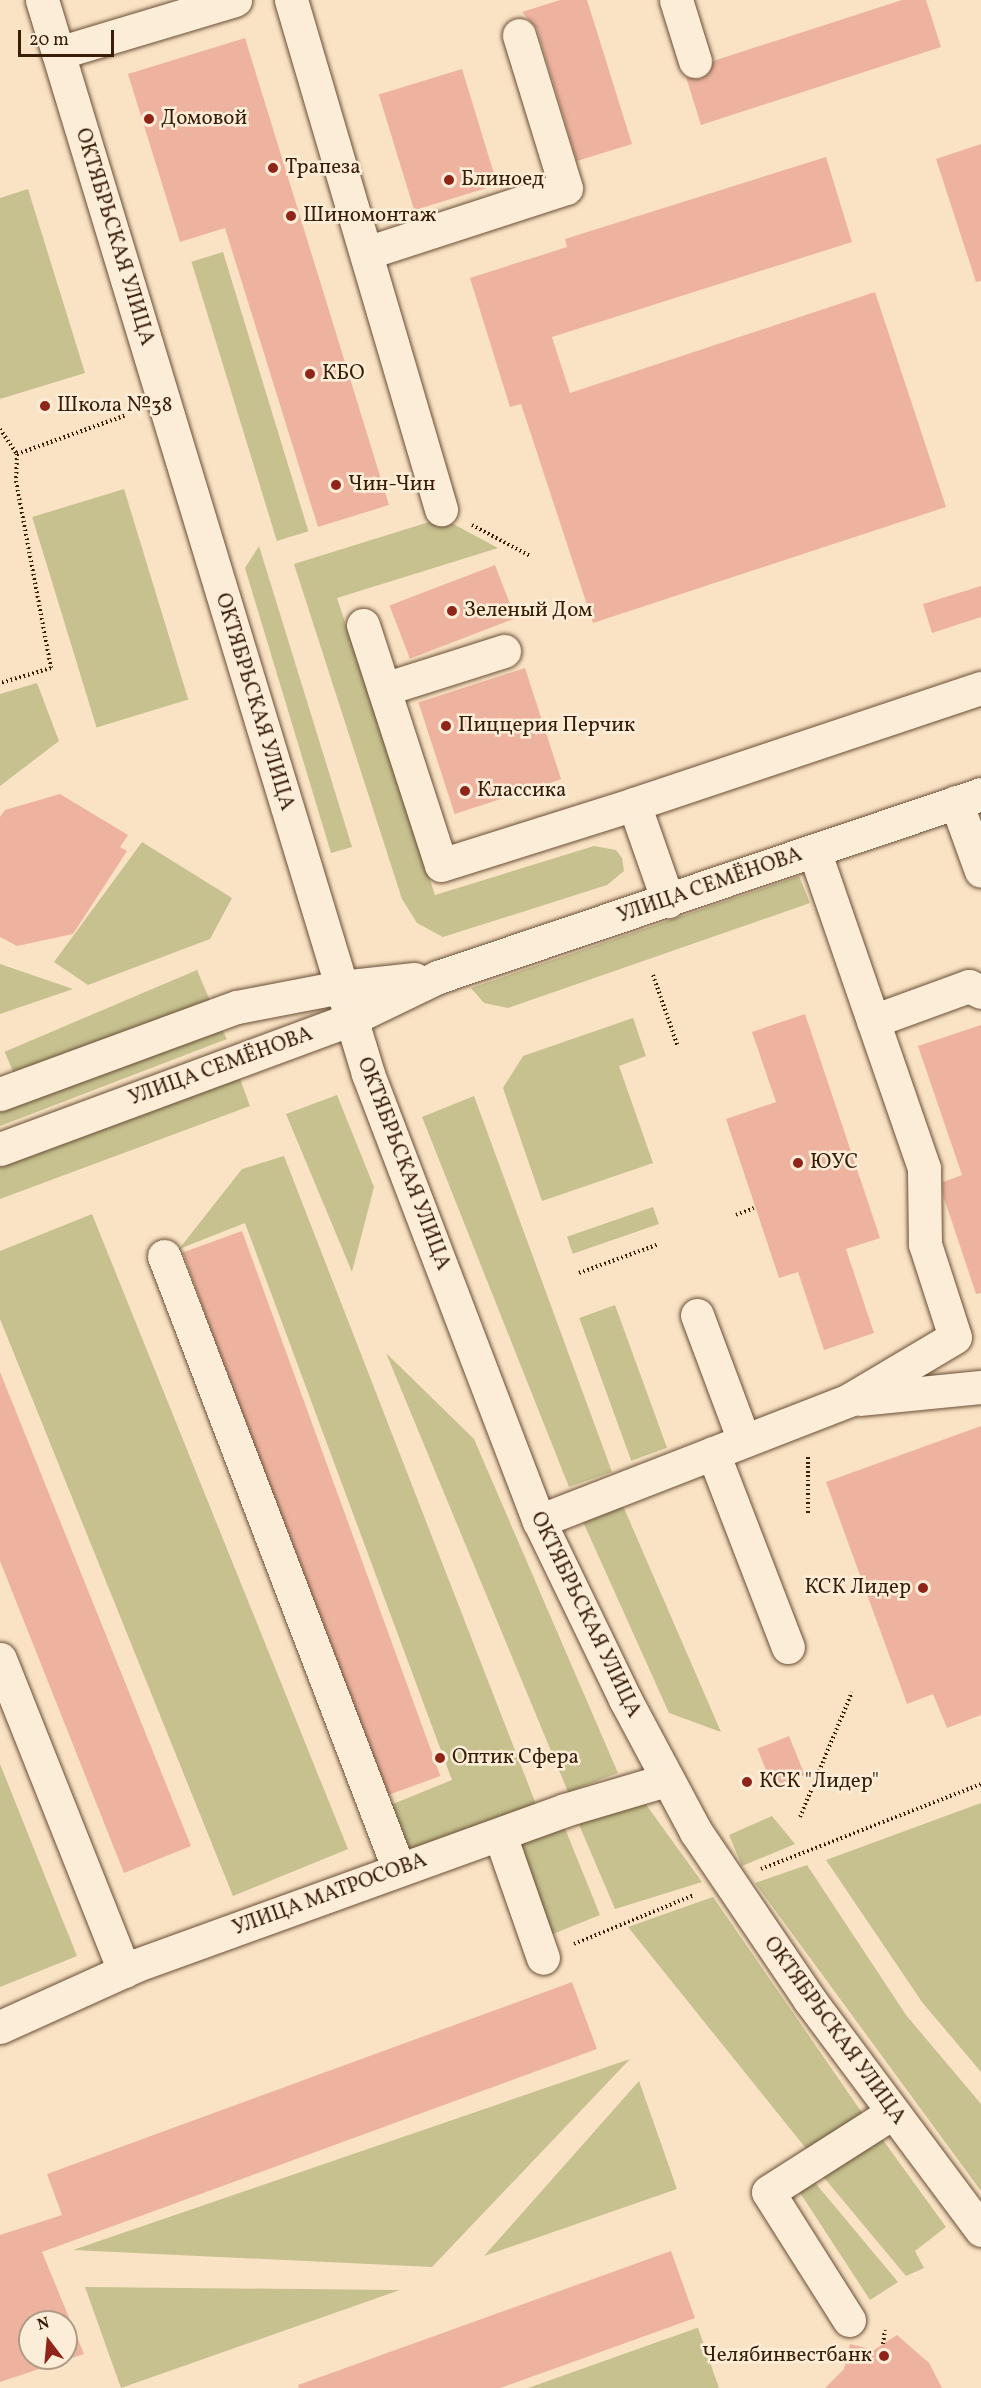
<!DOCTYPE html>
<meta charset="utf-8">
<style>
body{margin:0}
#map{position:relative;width:981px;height:2388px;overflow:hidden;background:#fae3c4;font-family:Vollkorn,serif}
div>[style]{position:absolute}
.green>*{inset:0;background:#c6c18f;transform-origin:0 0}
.building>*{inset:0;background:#edb39f;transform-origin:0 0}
.path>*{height:4px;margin-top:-2px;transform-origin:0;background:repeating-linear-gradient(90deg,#391d06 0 1.5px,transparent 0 4.5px)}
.roads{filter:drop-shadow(0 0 2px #694e36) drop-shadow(0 0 2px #694e36)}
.minor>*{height:33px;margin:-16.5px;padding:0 16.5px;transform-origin:16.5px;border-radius:16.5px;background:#fcedd9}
.dots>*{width:16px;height:16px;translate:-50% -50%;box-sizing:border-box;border:3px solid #fcedd9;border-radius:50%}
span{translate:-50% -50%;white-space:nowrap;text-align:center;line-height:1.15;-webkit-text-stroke:5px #fcedd9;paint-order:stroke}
.poi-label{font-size:21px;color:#391d06}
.left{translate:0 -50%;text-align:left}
.right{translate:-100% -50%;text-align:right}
.street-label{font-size:21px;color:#391d06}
.north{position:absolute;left:18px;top:2310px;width:60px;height:60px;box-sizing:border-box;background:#fcedd9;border:2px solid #ae9a85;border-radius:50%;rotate:344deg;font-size:16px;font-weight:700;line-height:24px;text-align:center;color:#391d06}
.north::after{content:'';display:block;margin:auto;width:21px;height:27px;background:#8f2418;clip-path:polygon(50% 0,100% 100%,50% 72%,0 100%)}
.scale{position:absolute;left:18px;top:30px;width:96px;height:27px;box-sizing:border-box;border:3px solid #391d06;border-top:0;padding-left:8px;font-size:18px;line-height:21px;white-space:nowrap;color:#391d06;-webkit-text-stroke:4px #fcedd9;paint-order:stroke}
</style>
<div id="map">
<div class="green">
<i style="clip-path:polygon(28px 189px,85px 373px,0 399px,0 198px)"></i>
<i style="left:223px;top:252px;width:292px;height:33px;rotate:73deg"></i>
<i style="left:124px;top:489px;width:220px;height:96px;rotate:73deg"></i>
<i style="clip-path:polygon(442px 518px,498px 548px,337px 598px,435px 895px,594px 846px,616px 850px,622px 858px,624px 871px,607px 885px,443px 937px,417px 923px,402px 899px,294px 564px)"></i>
<i style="clip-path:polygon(259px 546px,352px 847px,331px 853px,245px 568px)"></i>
<i style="clip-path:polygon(37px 683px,59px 741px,0 786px,0 694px)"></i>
<i style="clip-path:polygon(142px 842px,232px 898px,210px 939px,88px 985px,54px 962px)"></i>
<i style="clip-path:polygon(799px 876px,810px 903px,508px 1008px,484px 1003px,471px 988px)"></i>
<i style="clip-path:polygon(0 964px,73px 989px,0 1014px)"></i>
<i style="left:197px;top:970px;width:39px;height:209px;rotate:67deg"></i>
<i style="clip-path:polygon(633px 1018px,646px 1056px,619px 1066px,653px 1163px,542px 1201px,503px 1088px,523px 1056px)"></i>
<i style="clip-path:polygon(222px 1030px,227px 1039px,0 1126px,0 1112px)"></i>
<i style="clip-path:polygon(239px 1076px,250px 1106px,0 1199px,0 1159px)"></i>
<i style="clip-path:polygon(337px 1095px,374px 1187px,352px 1272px,286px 1114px)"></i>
<i style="clip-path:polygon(474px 1096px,612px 1472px,569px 1487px,422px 1117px)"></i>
<i style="clip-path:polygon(284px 1156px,539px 1812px,411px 1857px,388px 1806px,452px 1780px,245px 1223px,179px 1249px,242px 1169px)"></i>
<i style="left:653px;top:1207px;width:18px;height:91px;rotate:71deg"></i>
<i style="clip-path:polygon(92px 1214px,348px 1849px,233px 1896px,0 1319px,0 1251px)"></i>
<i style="left:615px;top:1305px;width:152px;height:38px;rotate:70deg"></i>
<i style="clip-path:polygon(386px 1353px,474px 1439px,618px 1773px,568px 1792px)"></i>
<i style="clip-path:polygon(620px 1499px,721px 1732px,669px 1713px,580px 1515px)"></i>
<i style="clip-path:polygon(0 1764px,77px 1956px,0 1987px)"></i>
<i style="clip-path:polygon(642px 1799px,702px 1882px,615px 1909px,577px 1820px)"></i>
<i style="clip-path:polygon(981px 1803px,981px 2072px,922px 2002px,826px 1860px)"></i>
<i style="clip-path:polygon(772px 1816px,795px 1844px,742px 1866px,729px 1835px)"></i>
<i style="left:564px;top:1826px;width:96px;height:53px;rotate:68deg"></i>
<i style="clip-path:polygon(807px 1865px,906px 2015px,981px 2104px,981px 2191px,755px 1883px)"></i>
<i style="clip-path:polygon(713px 1897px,865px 2117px,808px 2151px,628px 1927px)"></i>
<i style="clip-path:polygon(630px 2059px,432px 2267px,73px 2250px)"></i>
<i style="clip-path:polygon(639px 2081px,677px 2189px,484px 2256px)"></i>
<i style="clip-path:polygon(875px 2129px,946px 2227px,915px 2251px,924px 2268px,906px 2276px,816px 2168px)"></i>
<i style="clip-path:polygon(807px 2173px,898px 2282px,870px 2300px,793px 2182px)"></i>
<i style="clip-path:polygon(85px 2287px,400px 2290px,121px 2388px)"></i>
<i style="clip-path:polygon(698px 2328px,719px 2388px,528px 2388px,697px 2328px)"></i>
</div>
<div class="building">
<i style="clip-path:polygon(560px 0,587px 0,632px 144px,577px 161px,537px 29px,522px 12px)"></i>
<i style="clip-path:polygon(902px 0,926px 0,941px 47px,701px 125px,686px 77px,701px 79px,709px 73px,713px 61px)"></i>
<i style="clip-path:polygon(245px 38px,389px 505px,318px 527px,225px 228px,180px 242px,128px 74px)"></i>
<i style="left:462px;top:69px;width:121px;height:87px;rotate:73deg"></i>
<i style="clip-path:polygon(981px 144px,981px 281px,976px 282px,936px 159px)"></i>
<i style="clip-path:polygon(826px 157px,852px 242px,552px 337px,570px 393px,875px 292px,946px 507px,593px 623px,521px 404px,510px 407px,470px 278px,567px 247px,565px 239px)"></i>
<i style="left:495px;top:565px;width:57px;height:113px;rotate:69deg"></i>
<i style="clip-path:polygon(981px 586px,981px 617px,932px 633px,923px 604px)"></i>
<i style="left:525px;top:668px;width:117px;height:112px;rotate:72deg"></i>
<i style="clip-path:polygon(60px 794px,128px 835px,120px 847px,127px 851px,73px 934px,17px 946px,0 937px,0 817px,5px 810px)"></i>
<i style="clip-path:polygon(805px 1014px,880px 1238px,846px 1249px,874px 1333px,824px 1350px,798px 1272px,779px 1278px,726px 1119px,776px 1102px,752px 1032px)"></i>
<i style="clip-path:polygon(981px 1025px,981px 1293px,976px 1294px,943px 1195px,943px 1182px,962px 1175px,918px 1046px)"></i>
<i style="left:242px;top:1231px;width:580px;height:63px;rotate:70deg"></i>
<i style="clip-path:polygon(0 1372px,191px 1846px,124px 1873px,0 1561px)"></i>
<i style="clip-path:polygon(981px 1426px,981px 1715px,947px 1728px,933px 1694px,907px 1704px,826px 1482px)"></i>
<i style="left:789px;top:1736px;width:42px;height:34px;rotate:68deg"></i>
<i style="clip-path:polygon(evenodd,572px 1982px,597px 2049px,42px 2252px,84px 2354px,0 2382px,0 2235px,62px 2215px,47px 2174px,572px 1982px,30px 2322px,66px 2322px,66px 2358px,30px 2358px,30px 2322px)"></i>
<i style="clip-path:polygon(671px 2251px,695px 2318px,500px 2388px,299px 2388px,298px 2385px)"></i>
<i style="clip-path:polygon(897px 2335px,929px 2363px,942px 2388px,825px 2388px,844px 2369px,850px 2344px,874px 2350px)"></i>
</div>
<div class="path">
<i style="left:0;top:429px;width:30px;rotate:56deg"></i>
<i style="left:17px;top:454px;width:27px;rotate:92deg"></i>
<i style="left:16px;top:481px;width:190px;rotate:79.4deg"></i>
<i style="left:51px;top:668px;width:53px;rotate:163.6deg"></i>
<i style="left:17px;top:454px;width:114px;rotate:-19.6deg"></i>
<i style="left:472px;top:525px;width:66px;rotate:28.1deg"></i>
<i style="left:653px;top:975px;width:76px;rotate:70.9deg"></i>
<i style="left:736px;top:1215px;width:19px;rotate:-21deg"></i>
<i style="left:579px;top:1273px;width:85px;rotate:-19.9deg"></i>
<i style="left:808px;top:1513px;width:56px;rotate:-90deg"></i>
<i style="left:800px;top:1817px;width:135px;rotate:-67.4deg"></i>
<i style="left:761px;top:1869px;width:236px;rotate:-21.1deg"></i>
<i style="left:574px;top:1944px;width:130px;rotate:-22.2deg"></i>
<i style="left:883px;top:2344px;width:14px;rotate:-82deg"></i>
</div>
<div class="roads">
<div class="minor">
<i style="left:42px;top:0;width:1122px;rotate:73.11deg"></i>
<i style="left:368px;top:1074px;width:479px;rotate:69.1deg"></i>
<i style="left:539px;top:1521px;width:198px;rotate:64.2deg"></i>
<i style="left:625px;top:1699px;width:151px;rotate:61.9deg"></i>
<i style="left:696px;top:1832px;width:202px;rotate:55.9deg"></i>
<i style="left:809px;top:1999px;width:288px;rotate:53.3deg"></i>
<i style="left:291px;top:0;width:531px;rotate:73.58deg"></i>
<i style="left:676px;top:0;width:64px;rotate:72.7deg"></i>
<i style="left:58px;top:53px;width:185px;rotate:-16.7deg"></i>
<i style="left:366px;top:253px;width:210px;rotate:-18deg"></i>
<i style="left:566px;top:188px;width:160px;rotate:-107.1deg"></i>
<i style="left:363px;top:625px;width:252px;rotate:72deg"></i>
<i style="left:441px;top:865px;width:202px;rotate:-17.5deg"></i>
<i style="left:634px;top:804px;width:103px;rotate:70.7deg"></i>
<i style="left:384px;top:689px;width:126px;rotate:-17.6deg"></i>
<i style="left:956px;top:802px;width:73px;rotate:70.1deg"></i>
<i style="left:634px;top:804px;width:366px;rotate:-18.5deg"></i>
<i style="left:873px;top:1021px;width:102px;rotate:-20deg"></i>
<i style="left:969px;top:986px;width:13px;rotate:27deg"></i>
<i style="left:0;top:1094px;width:252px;rotate:-20.2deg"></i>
<i style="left:237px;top:1007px;width:106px;rotate:-10.9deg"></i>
<i style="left:341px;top:987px;width:74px;rotate:-6.2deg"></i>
<i style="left:0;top:1149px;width:374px;rotate:-20.3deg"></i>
<i style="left:351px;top:1019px;width:97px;rotate:-25.8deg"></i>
<i style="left:438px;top:977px;width:573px;rotate:-18.62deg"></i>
<i style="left:164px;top:1256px;width:657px;rotate:69.06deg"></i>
<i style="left:697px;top:1315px;width:134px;rotate:69.5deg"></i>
<i style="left:860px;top:1399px;width:122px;rotate:-5.7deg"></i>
<i style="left:713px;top:1453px;width:208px;rotate:68.9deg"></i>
<i style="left:539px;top:1521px;width:333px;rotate:-21.3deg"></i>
<i style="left:849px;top:1400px;width:123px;rotate:-30.7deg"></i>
<i style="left:955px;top:1337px;width:98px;rotate:-107.9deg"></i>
<i style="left:925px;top:1244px;width:76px;rotate:-90.8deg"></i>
<i style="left:924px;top:1168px;width:336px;rotate:-109.1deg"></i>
<i style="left:0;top:1659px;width:336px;rotate:68.3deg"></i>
<i style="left:500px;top:1835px;width:130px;rotate:70.7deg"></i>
<i style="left:0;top:2027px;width:150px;rotate:-24.3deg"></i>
<i style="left:137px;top:1965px;width:455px;rotate:-19.9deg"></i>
<i style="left:565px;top:1810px;width:105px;rotate:-16.5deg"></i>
<i style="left:849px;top:2320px;width:151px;rotate:-122.3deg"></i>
<i style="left:768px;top:2192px;width:147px;rotate:-32.5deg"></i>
</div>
</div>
<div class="dots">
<i style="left:149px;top:119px;background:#8f2418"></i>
<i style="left:273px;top:168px;background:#8f2418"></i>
<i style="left:449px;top:180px;background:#8f2418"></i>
<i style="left:291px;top:216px;background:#8f2418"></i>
<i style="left:310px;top:374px;background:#8f2418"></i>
<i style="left:45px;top:406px;background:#8f2418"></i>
<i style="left:336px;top:485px;background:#8f2418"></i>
<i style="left:452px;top:611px;background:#8f2418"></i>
<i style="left:446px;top:726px;background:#8f2418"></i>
<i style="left:465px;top:791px;background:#8f2418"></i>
<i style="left:798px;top:1163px;background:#8f2418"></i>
<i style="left:923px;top:1588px;background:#8f2418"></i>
<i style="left:440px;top:1758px;background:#8f2418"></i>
<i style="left:747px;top:1782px;background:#8f2418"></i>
<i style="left:884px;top:2356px;background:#8f2418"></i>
</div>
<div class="poi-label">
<span class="left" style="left:161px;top:119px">Домовой</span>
<span class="left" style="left:285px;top:168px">Трапеза</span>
<span class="left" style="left:461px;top:180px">Блиноед</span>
<span class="left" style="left:303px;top:216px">Шиномонтаж</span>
<span class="left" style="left:322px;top:374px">КБО</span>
<span class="left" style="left:57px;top:406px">Школа №38</span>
<span class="left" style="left:348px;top:485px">Чин-Чин</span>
<span class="left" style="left:464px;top:611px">Зеленый Дом</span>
<span class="left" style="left:458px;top:726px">Пиццерия Перчик</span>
<span class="left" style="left:477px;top:791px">Классика</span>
<span class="left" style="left:810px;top:1163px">ЮУС</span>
<span class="right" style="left:911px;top:1588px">КСК Лидер</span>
<span class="left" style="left:452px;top:1758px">Оптик Сфера</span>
<span class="left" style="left:759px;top:1782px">КСК "Лидер"</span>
<span class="right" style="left:872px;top:2356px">Челябинвестбанк</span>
</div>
<div class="street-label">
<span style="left:114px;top:237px;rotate:73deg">ОКТЯБРЬСКАЯ УЛИЦА</span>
<span style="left:254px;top:702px;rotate:73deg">ОКТЯБРЬСКАЯ УЛИЦА</span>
<span style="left:710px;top:886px;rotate:-19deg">УЛИЦА СЕМЁНОВА</span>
<span style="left:221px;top:1067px;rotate:-20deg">УЛИЦА СЕМЁНОВА</span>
<span style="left:403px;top:1164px;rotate:69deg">ОКТЯБРЬСКАЯ УЛИЦА</span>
<span style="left:585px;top:1615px;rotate:64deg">ОКТЯБРЬСКАЯ УЛИЦА</span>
<span style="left:330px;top:1895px;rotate:-20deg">УЛИЦА МАТРОСОВА</span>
<span style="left:834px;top:2031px;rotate:54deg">ОКТЯБРЬСКАЯ УЛИЦА</span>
</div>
<div class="north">N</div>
<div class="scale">20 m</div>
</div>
